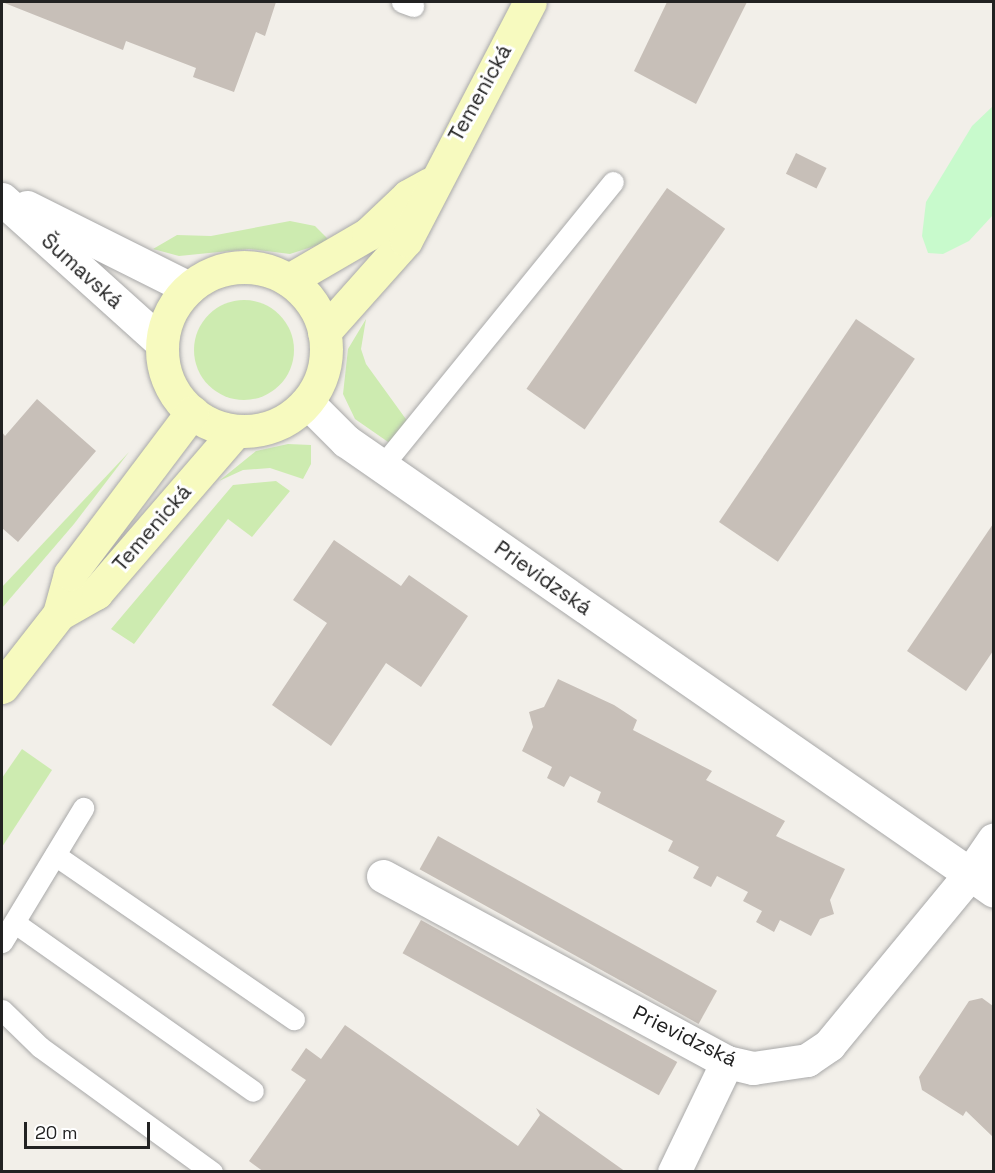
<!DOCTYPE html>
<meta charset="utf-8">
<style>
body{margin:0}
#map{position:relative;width:995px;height:1173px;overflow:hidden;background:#f2efe9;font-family:"Space Grotesk",sans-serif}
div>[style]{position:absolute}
.grass>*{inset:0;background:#cdebb0}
.round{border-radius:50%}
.park>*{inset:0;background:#c8facc}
.building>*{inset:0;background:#c7bfb8;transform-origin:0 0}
.roads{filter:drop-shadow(0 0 2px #a9a9a9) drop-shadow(0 0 2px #a9a9a9)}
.lane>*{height:21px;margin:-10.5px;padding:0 10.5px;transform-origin:10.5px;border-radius:10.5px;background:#fff}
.street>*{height:33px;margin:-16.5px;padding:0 16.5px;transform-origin:16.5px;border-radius:16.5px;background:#fff}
.secondary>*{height:33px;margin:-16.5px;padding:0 16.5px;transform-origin:16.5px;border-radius:16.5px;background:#f7fabf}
.secondary>.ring{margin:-16.5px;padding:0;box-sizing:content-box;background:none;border:33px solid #f7fabf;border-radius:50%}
span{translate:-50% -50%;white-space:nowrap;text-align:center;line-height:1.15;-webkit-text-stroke:6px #fff;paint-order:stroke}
.street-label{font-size:21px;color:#222}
.frame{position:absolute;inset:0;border:3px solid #222;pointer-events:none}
.scale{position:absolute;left:24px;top:1122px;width:126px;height:27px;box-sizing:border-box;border:3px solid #222;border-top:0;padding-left:8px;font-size:18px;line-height:21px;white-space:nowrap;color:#222;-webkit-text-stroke:4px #fff;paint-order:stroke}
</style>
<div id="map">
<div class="grass">
<i style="clip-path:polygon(290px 221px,315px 226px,330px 241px,290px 254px,249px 249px,179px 256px,153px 249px,177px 235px,211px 236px)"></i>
<i class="round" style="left:194px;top:300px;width:100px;height:100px"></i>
<i style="clip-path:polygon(366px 319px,361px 349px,366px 364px,408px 422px,391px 444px,355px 419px,343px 394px,348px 349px)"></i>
<i style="clip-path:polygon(288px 444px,311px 445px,311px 464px,303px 479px,270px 468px,243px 470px,219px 481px,256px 451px)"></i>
<i style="clip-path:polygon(129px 452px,74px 524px,2px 608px,2px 587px)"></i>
<i style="clip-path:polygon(276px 481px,290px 491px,252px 537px,228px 519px,134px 644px,111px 629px,233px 485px)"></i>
<i style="clip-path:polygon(22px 749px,52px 770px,2px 847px,2px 778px)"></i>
</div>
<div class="park">
<i style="clip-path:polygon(993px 106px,993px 215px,969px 241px,943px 254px,928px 253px,922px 236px,926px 202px,972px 126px)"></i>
</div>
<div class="building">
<i style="clip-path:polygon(2px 2px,276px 2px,265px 36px,256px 32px,234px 92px,193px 77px,196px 68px,126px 41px,123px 50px)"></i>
<i style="clip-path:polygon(667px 2px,747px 2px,696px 104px,634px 71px)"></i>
<i style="left:796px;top:153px;width:34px;height:23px;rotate:26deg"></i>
<i style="left:667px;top:188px;width:71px;height:245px;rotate:35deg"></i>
<i style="left:856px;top:319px;width:71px;height:245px;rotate:34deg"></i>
<i style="clip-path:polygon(37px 399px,96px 451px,18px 542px,2px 528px,2px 432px,5px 436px)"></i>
<i style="clip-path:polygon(993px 524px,993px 651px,966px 691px,907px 651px)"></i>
<i style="clip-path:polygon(334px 540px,401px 586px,409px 575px,468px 616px,421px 687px,386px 663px,331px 746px,272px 705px,327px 623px,293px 600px)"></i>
<i style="clip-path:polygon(558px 679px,614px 705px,637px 720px,633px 730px,712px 771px,706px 780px,785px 821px,776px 836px,845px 869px,830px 900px,834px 914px,820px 919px,811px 936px,780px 920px,774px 932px,756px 922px,762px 911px,743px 901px,748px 892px,717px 876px,711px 887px,693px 878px,699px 867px,668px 851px,673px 841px,597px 802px,601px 792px,570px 776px,564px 787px,547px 778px,552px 767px,522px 751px,533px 727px,529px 712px,544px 707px)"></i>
<i style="left:438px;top:836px;width:319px;height:38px;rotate:29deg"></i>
<i style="left:421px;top:920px;width:293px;height:38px;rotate:29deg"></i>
<i style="clip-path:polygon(982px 998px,993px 1006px,993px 1137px,966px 1111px,963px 1116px,922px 1090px,919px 1077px,969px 1001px)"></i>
<i style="clip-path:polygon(345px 1025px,518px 1146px,540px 1115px,536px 1108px,626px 1172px,264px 1172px,249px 1161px,306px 1080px,291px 1070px,306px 1048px,321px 1059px)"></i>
</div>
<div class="roads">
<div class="lane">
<i style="left:402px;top:2px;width:12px;rotate:20deg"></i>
<i style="left:382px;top:466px;width:366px;rotate:-50.9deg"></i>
<i style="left:55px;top:855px;width:290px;rotate:34.5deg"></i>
<i style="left:15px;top:923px;width:291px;rotate:35.2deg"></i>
<i style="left:2px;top:942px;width:157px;rotate:-58.8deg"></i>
<i style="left:2px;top:1010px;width:53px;rotate:44.2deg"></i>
<i style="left:40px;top:1047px;width:213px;rotate:36deg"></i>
</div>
<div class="street">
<i style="left:2px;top:199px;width:215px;rotate:42deg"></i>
<i style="left:27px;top:207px;width:181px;rotate:26.6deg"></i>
<i style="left:307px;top:402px;width:55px;rotate:45deg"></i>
<i style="left:346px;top:441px;width:760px;rotate:34.76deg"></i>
<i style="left:970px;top:874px;width:42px;rotate:-55.6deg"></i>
<i style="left:383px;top:876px;width:391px;rotate:28.4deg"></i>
<i style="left:727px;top:1062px;width:27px;rotate:13deg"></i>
<i style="left:753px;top:1068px;width:55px;rotate:-8.4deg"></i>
<i style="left:807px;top:1060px;width:27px;rotate:-34deg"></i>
<i style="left:829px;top:1045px;width:222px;rotate:-50.5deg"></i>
<i style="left:970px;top:874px;width:29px;rotate:35deg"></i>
<i style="left:674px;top:1172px;width:122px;rotate:-64.3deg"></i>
</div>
<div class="secondary">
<i class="ring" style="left:162px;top:267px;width:131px;height:131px"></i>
<i style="left:289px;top:280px;width:91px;rotate:-30.2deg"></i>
<i style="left:368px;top:234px;width:55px;rotate:-43.5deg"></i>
<i style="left:408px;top:196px;width:25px;rotate:-29deg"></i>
<i style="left:324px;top:332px;width:123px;rotate:-48.3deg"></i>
<i style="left:406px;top:240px;width:268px;rotate:-62.5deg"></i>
<i style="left:59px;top:614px;width:43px;rotate:-29.6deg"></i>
<i style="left:96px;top:593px;width:214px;rotate:-49.2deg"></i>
<i style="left:2px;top:687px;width:93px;rotate:-52deg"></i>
<i style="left:59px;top:614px;width:41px;rotate:-74.6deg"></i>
<i style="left:70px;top:574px;width:203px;rotate:-53deg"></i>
</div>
</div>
<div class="street-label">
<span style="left:480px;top:93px;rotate:-61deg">Temenická</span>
<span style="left:82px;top:271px;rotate:42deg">Šumavská</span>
<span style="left:152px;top:528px;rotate:-49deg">Temenická</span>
<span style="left:543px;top:578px;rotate:35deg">Prievidzská</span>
<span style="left:685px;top:1036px;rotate:26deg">Prievidzská</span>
</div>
<div class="frame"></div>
<div class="scale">20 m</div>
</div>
